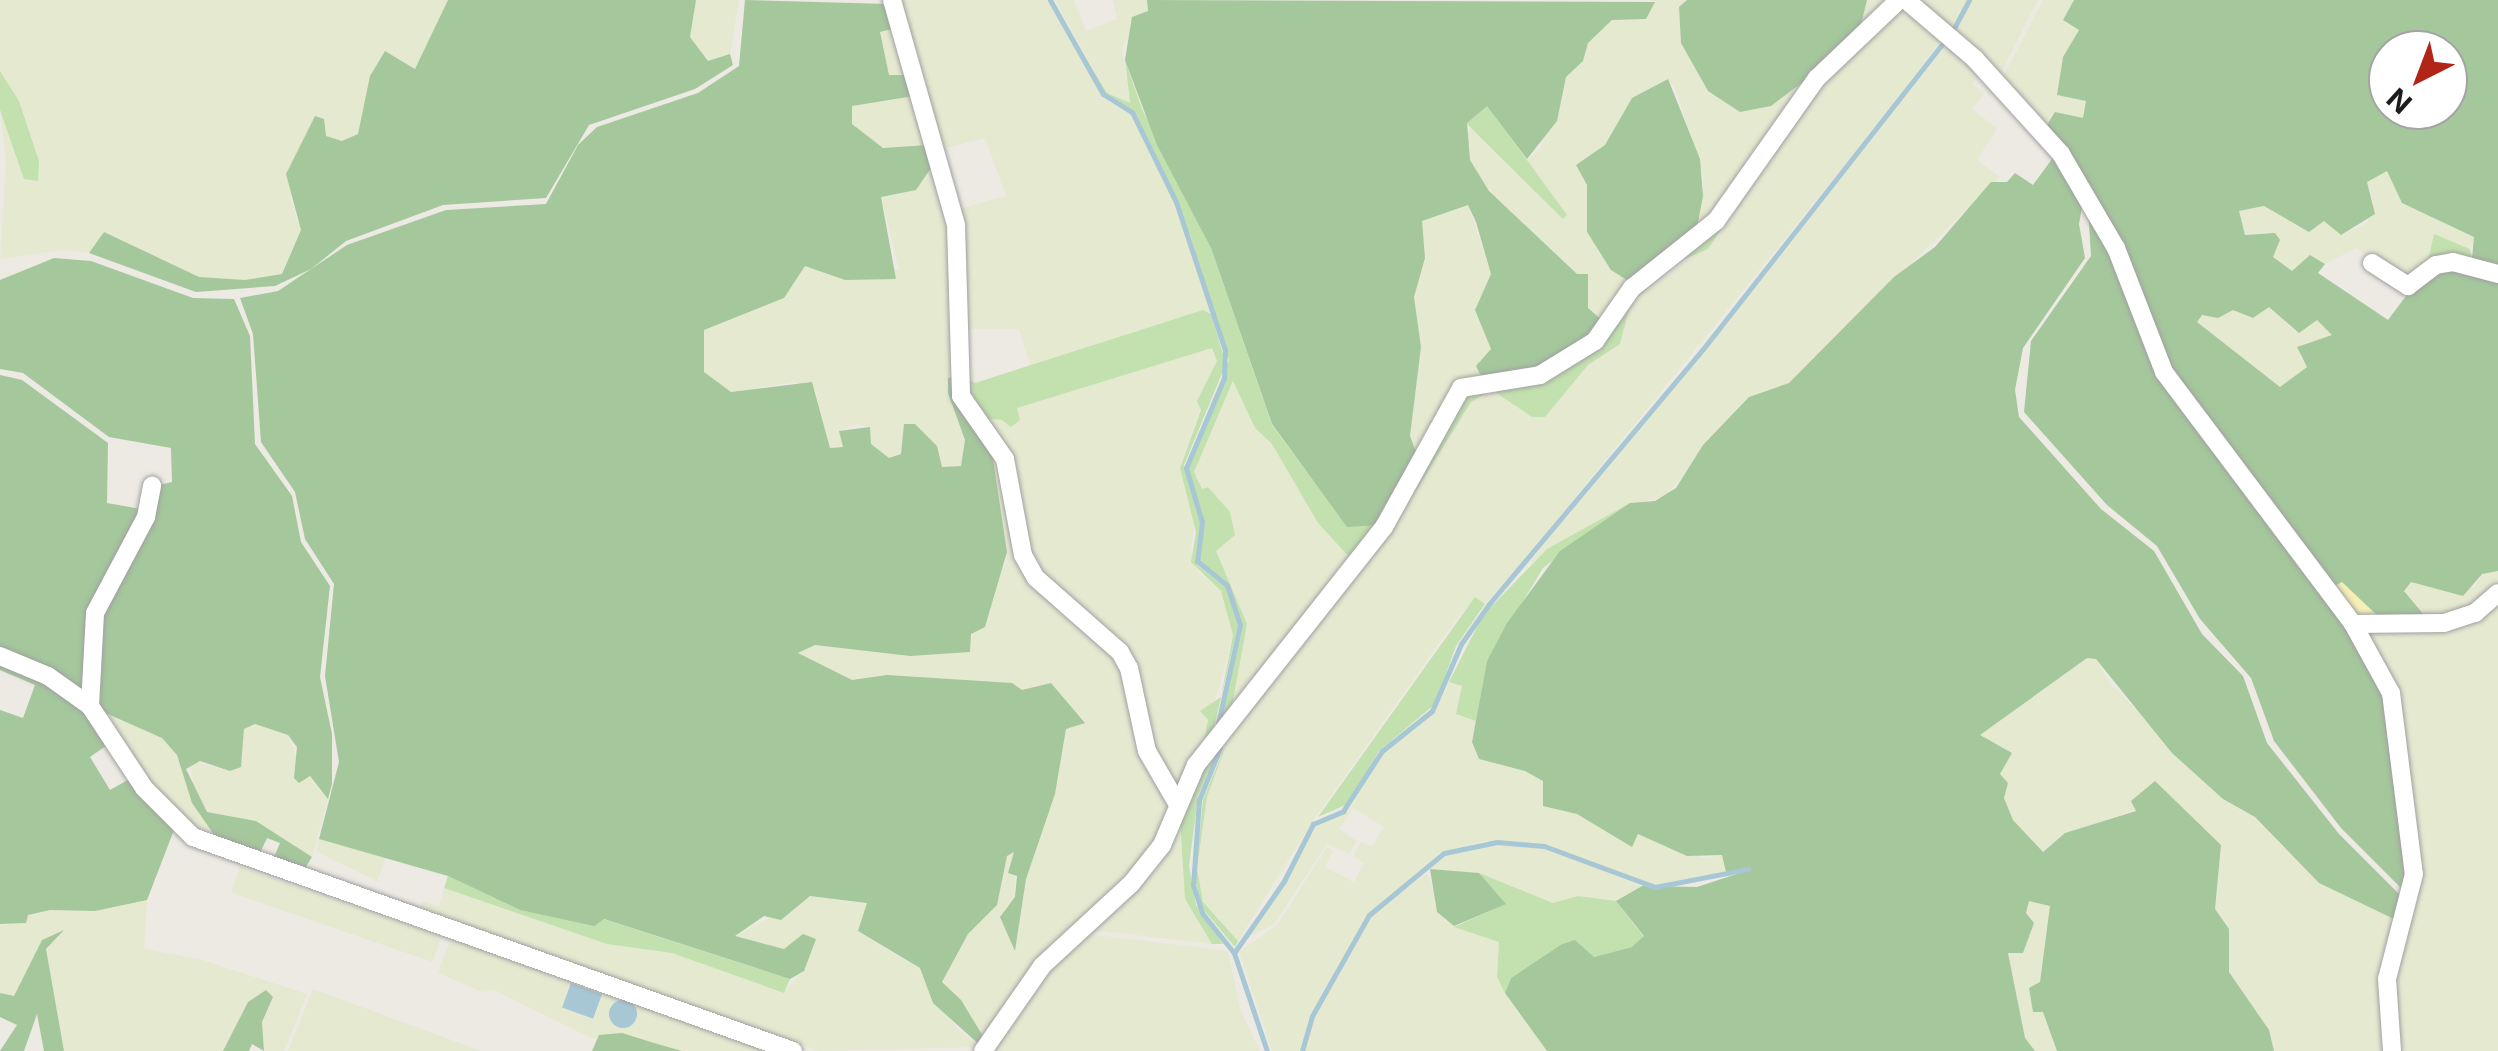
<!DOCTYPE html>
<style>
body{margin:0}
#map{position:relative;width:2498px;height:1051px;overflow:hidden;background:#eceae3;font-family:Inter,sans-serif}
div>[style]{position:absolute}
.farmland>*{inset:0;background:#e5e9d0;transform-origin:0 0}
.grass>*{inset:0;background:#c2e1ae}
.forest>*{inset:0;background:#a5c79c}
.sand>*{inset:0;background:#f6efb7}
.water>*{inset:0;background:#a8c7d5;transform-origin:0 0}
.round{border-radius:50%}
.stream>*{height:5px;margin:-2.5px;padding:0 2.5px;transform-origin:2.5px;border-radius:2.5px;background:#a8c7d5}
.roads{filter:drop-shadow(0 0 2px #a0a0a0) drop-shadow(0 0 2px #a0a0a0)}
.minor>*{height:18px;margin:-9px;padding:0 9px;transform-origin:9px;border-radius:9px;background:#fff}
span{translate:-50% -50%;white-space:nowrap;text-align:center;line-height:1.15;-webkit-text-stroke:9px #fff;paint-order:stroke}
.north{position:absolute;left:2368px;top:30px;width:100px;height:100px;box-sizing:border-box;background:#fff;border:2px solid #a4a4a4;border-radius:50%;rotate:222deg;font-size:28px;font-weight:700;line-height:40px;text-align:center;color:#1c1c1c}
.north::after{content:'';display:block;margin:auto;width:35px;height:45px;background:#b22416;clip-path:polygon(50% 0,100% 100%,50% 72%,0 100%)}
</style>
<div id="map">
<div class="farmland">
<i style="clip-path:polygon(0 0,448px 0,449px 3px,415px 69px,385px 51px,370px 76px,358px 134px,342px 141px,325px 136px,324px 119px,315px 116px,290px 199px,301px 230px,282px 274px,245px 280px,199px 277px,105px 233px,89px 253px,63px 250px,0 259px,6px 161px,0 110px,22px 161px,39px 161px,19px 101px,0 71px)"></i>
<i style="clip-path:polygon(696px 0,739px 0,730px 54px,709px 62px,690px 37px)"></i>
<i style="clip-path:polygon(894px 0,1048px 0,1104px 99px,1132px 114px,1174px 202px,1211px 314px,1203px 310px,1030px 365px,1019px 329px,966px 329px,955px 210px,1006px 196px,985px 138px,937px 150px)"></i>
<i style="clip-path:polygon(1054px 0,1074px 0,1086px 31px,1117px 19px,1113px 0,1147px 0,1148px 11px,1122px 46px,1130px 103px,1107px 93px)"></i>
<i style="clip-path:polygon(1653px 0,1687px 0,1679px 7px,1681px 43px,1708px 91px,1740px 112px,1771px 106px,1857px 41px,1867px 0,1889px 0,1857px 41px,1818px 70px,1779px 128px,1748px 156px,1728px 200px,1695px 238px,1704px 178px,1675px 88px,1667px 79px,1632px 98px,1605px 145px,1576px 165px,1587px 185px,1587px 232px,1611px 270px,1633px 284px,1604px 322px,1588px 308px,1588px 274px,1577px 275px,1489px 191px,1470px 160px,1466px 134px,1471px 128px,1564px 219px,1567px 215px,1524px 162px,1541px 148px,1546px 131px,1557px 121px,1566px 77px,1583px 61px,1588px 43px,1612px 20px,1646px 19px)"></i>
<i style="clip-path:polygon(1919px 0,1967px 0,1952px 30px)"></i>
<i style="clip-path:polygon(1970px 0,2038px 0,2000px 75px,1953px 32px)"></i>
<i style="clip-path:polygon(2043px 0,2074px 0,2063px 20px,2079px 30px,2063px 57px,2057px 95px,2086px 101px,2083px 119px,2056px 112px,2047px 125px,2003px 77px)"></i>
<i style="clip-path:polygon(1907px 10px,1940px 41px,1899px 98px,1514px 573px,1485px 604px,1475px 598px,1454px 622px,1311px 824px,1238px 941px,1203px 902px,1197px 868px,1207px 797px,1230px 734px,1394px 526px,1471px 402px,1492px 390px,1532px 417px,1545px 417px,1588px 365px,1621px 344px,1631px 303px,1719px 236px,1816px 88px,1896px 13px)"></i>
<i style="clip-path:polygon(896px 28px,907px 75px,889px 75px,880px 32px)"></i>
<i style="clip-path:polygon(1945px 44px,1980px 73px,1972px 84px,1985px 93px,1972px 109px,1997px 128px,1977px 160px,2000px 177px,1789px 383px,1749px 397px,1666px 496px,1621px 507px,1526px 566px)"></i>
<i style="clip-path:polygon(914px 96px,927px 145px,883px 148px,852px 125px,852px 106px)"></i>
<i style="clip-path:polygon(933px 165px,950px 223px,955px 377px,948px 378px,948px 393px,966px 440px,962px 466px,942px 467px,906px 440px,901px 454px,888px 459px,871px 444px,870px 427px,854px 424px,839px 431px,843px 447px,829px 448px,816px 391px,794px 382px,731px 393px,704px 372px,703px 330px,783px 298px,805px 266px,899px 270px,881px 196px,916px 190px)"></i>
<i style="clip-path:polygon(2387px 170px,2402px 203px,2475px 237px,2470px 249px,2434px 235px,2427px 265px,2406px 281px,2356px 248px,2325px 264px,2310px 255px,2292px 271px,2273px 257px,2267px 232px,2245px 235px,2239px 211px,2264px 206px,2309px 232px,2324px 221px,2342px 235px,2367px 223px,2374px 202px,2367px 181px)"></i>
<i style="clip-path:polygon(1468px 205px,1491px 274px,1475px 310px,1491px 349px,1482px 378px,1419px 460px,1410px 436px,1421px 347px,1414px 297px,1425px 258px,1421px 221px)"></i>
<i style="clip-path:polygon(2269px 307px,2298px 333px,2317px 319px,2333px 335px,2302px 344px,2300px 358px,2307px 366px,2280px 387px,2197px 322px,2202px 314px,2233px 310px,2253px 318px)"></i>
<i style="clip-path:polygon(1212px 348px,1217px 361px,1180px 468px,1195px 521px,1191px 551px,1198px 572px,1221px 591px,1233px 635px,1204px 742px,1175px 786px,1163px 778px,1134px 673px,1032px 565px,1018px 508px,980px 418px)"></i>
<i style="clip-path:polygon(1234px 380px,1255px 428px,1272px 444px,1318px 523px,1351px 559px,1229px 709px,1247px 624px,1216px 551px,1207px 487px,1202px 490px,1194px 472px)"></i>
<i style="clip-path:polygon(991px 446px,1005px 463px,1030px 578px,1128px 673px,1142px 753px,1172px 812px,1158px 845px,986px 1041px,942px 983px,968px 934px,997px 905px,1007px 856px,1015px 851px,1015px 897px,1006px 926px,1016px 949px,1026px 879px,1066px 729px,1084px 722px,1051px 683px,1022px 690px,992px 682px,852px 680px,796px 653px,815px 645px,910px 656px,970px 652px,970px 634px,985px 627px,992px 590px,1007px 562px)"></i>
<i style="clip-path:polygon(2498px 571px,2498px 586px,2473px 608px,2430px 622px,2404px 590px,2411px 582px,2474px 587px,2482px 574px)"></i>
<i style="clip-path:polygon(2498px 599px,2498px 1051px,2404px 1051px,2393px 994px,2419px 887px,2364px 630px,2414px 631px)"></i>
<i style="clip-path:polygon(2087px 658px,2096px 658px,2109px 682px,2223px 799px,2254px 817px,2319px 883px,2398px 921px,2379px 992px,2388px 1051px,2274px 1051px,2269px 1030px,2229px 972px,2215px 910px,2221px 845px,2191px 818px,2136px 810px,2065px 833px,2042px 852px,2013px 820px,1980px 735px)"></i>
<i style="clip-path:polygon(1449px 682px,1462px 685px,1457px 714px,1476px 721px,1472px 742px,1544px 781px,1543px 806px,1577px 814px,1632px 846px,1638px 834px,1703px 858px,1722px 855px,1726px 872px,1655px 885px,1543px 844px,1486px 841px,1449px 850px,1368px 914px,1311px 1016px,1300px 1051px,1272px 1051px,1239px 952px,1277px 925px,1327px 847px,1333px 851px,1325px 867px,1354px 882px,1364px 863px,1353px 856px,1361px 842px,1372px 847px,1384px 827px,1353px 808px,1339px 829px,1357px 841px,1349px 854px,1327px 844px,1274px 924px,1245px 939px,1316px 823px,1350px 807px,1378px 758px,1435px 712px)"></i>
<i style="clip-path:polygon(101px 711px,162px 738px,178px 755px,192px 803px,211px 830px,189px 826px,147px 781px)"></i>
<i style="clip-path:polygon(255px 724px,288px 735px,298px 763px,328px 799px,312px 857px,256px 821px,207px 812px,194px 791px,190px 761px,230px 771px,243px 754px,244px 729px)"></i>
<i style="clip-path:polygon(1180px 820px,1185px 899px,1212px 944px,1084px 929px)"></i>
<i style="clip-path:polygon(319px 839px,386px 856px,377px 881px,317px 852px)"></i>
<i style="clip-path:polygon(1489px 844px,1543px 847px,1642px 886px,1613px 903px,1578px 896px,1553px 903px,1479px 873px,1430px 869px,1439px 858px)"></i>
<i style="left:240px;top:867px;width:213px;height:27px;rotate:19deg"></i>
<i style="clip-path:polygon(1427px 873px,1445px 921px,1499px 942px,1497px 978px,1547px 1051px,1304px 1051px,1315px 1015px,1370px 916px)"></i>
<i style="clip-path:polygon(444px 888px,607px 944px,672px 953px,783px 993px,804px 971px,785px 949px,734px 937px,810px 896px,868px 903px,858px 932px,920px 969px,958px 1030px,982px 1047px,819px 1051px,420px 908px,422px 901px,439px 906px)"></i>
<i style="clip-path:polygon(147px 900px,144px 949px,199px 959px,307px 994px,284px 1051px,264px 1051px,262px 1022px,273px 998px,248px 1002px,223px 1051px,64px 1051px,46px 949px,60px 931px,42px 940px,14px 997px,0 993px,0 924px,26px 923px,27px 915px,50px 910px,95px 911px)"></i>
<i style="clip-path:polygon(2029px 900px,2051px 905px,2040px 982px,2057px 1051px,2035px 1051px,2025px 1039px,2008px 952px,2023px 953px,2034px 923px,2026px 913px)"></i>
<i style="clip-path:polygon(1080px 933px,1228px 951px,1240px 1009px,1260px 1051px,990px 1051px,1022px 1000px)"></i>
<i style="clip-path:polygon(450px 940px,475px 941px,768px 1051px,682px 1051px,591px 1038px,494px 990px,482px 992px,438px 973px)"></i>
<i style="clip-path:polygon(313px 989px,481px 1051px,288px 1051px)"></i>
</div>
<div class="grass">
<i style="clip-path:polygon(1051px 0,1107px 93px,1130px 103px,1125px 60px,1142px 109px,1211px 248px,1272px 425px,1332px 506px,1380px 525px,1351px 559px,1318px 523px,1272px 444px,1255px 428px,1233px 381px,1194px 472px,1202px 489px,1208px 487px,1230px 512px,1235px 535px,1216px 551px,1247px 624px,1231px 711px,1218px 734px,1242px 625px,1227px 584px,1199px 561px,1203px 521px,1188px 468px,1229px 360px,1190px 235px,1133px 111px,1104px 93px)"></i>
<i style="clip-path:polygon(0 71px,19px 101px,39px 161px,38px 181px,24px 179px,0 110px)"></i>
<i style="clip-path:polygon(1487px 105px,1567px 215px,1563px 219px,1466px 123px)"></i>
<i style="clip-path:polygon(1748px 190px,1708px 249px,1678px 262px,1631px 303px,1620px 344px,1588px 365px,1545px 417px,1532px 417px,1492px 390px,1471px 402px,1394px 526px,1464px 394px,1543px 381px,1570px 367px,1598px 345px,1620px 310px)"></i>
<i style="clip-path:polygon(2434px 234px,2470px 249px,2472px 259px,2427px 265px)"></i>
<i style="clip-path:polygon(1203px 310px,1211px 314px,1226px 364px,1184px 465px,1201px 524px,1197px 565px,1226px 587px,1238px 626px,1212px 736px,1182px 787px,1175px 786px,1204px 742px,1208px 720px,1200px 711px,1221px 697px,1233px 635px,1221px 591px,1191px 562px,1196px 532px,1180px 468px,1201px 410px,1197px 401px,1217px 361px,1212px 348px,1017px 408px,1020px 420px,1011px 427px,1002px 420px,977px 418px,964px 377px,975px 383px)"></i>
<i style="clip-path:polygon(1630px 503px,1543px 568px,1487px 661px,1476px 721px,1456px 714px,1462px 686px,1449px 682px,1483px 615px,1547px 549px)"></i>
<i style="clip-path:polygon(1475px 597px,1485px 604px,1456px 646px,1435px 704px,1379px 751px,1348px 804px,1318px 817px)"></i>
<i style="clip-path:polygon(1230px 734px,1207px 797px,1197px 868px,1203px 902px,1238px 941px,1235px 947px,1202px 908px,1195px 879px,1203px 800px)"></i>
<i style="clip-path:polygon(1218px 749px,1198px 796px,1189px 866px,1196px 905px,1223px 944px,1212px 944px,1185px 899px,1180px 820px,1191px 784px)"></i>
<i style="clip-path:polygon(1479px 873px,1553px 903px,1578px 896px,1616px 901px,1644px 937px,1632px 947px,1594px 957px,1575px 941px,1562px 944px,1511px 978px,1505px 993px,1497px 977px,1499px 942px,1454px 927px,1505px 904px)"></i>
<i style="clip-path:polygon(448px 876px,520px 910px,603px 919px,790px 979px,784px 993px,672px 953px,607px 944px,444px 888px)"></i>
</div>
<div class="forest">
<i style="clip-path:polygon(448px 0,696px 0,690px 37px,708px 61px,730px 54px,733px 65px,695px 89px,589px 125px,546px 198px,443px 205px,346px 241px,311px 269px,275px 286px,196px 292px,89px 253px,104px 232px,199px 277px,245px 280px,282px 274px,301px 230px,286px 174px,315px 116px,324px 119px,326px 136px,342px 141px,358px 134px,370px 76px,385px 51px,415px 69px)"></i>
<i style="clip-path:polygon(745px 0,888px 4px,896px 28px,880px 32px,889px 75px,907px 75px,914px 96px,852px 106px,852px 124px,883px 148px,927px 145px,933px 165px,916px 190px,881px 197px,896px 279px,845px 280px,805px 266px,784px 298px,704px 330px,704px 372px,731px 392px,812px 382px,830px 448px,843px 447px,839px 431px,870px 427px,871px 444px,889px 458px,901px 454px,904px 424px,915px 424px,937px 446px,942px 467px,961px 466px,965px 440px,948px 393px,948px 378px,955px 377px,991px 446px,1007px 552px,985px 627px,971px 634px,970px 652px,910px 656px,815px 645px,798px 653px,852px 680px,887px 675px,1012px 683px,1022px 690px,1051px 683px,1085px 723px,1066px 729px,1055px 794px,1026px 879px,1015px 951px,1000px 917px,1015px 897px,1017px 876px,1008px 873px,1014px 852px,1007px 856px,997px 905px,968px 934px,942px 982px,961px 1000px,986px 1041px,982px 1047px,933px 1003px,920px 968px,858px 931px,867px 903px,810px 896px,781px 920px,764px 916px,735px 936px,784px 949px,803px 934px,816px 939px,804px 971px,790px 979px,604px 919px,594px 926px,520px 910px,448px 876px,319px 839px,339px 762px,325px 676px,334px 584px,305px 539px,295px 492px,261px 442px,253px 334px,240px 298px,278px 291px,347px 245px,446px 210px,546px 204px,578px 145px,597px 127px,698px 93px,739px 66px)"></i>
<i style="clip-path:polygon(1147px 0,1655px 2px,1646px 19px,1612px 20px,1588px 43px,1583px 61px,1566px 77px,1557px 121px,1527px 159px,1487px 106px,1467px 123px,1470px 160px,1489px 191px,1577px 274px,1588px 274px,1588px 308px,1604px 322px,1560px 364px,1482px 378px,1476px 366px,1491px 349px,1475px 310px,1491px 274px,1476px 222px,1468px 205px,1422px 221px,1425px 258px,1414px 297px,1421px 347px,1410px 436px,1419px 460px,1380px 525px,1347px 527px,1272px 424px,1211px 248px,1157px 145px,1125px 60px,1132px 17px,1148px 11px)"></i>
<i style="clip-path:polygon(1687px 0,1867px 0,1857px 41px,1771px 106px,1740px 112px,1708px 91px,1681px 43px,1679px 7px)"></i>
<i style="clip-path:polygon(evenodd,2074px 0,2498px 0,2498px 264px,2472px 259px,2474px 237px,2402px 203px,2387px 171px,2367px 182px,2375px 214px,2341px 235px,2324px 221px,2309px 232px,2264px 206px,2239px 211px,2245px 235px,2275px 233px,2280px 240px,2273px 257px,2292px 271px,2310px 255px,2325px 264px,2318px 273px,2388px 320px,2409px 292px,2445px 268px,2498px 279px,2498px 571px,2482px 574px,2463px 596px,2411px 582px,2404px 591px,2430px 622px,2380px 618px,2329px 589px,2170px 369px,2047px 125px,2055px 112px,2083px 118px,2086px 101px,2057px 95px,2063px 57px,2079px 30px,2063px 20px,2074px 0,2388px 50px,2448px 50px,2448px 110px,2388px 110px,2388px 50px,2074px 0,2269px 307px,2299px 333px,2317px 320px,2332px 335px,2297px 347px,2307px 367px,2280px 387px,2197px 322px,2202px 315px,2218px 318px,2233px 310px,2253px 318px,2269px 307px)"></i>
<i style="clip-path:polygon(1668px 79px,1700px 159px,1703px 196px,1695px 238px,1633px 284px,1611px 270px,1587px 232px,1587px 185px,1576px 165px,1605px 145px,1632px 98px)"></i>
<i style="clip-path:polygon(2055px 155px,2084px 197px,2079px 224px,2085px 258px,2023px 348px,2015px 390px,2019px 417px,2101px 509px,2154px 551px,2202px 634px,2243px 676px,2267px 743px,2339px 834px,2405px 900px,2398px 921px,2319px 883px,2255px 817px,2223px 799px,2172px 753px,2096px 659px,2087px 658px,1980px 735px,2012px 753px,2000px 774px,2008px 783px,2004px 798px,2013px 820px,2043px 852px,2065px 833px,2136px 811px,2131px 801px,2155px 781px,2221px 845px,2215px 909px,2229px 929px,2229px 972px,2269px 1030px,2274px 1051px,2057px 1051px,2043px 1012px,2033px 1012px,2029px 988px,2040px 982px,2050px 906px,2029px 901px,2026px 913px,2034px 923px,2023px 953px,2008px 953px,2025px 1038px,2035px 1051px,1547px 1051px,1505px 993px,1511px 978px,1562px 944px,1575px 940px,1594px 957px,1632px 947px,1644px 936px,1616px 901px,1642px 886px,1697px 887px,1752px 869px,1726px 872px,1722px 855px,1687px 856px,1638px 834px,1632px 847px,1577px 814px,1543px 806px,1543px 781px,1525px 771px,1479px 759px,1472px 742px,1487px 661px,1507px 623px,1560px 551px,1630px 503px,1655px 501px,1676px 488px,1703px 445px,1749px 397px,1789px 383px,1894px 277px,1935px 247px,1991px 182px,2007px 182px,2015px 173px,2033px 185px)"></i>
<i style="clip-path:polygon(2088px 209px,2111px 247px,2145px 344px,2338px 613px,2388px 696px,2406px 893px,2341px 828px,2274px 741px,2251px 678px,2200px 619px,2157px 546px,2107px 505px,2024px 412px,2031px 341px,2091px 256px)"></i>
<i style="clip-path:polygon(54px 258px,91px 261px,193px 298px,234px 299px,250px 336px,255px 444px,292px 496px,301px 542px,330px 586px,320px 677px,332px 734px,332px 784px,328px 799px,310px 776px,299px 783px,294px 778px,297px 747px,288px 735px,255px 724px,244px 729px,241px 767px,230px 771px,200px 761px,186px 769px,207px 812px,256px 821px,312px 857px,305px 868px,274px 857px,280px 843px,267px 838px,260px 853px,217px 839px,192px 803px,177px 755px,162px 738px,101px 711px,95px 701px,100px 617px,159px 485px,172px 482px,171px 448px,109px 437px,23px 373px,0 369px,0 280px)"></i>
<i style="clip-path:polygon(0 375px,22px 380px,108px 443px,107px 503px,141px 509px,87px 616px,81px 694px,0 650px)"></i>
<i style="clip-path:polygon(0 658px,88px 707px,110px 743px,90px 757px,110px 790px,133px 777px,174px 830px,147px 900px,95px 911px,50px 910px,28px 915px,26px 923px,0 924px,0 710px,23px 718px,35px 685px,0 670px)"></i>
<i style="clip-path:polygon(1430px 869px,1479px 873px,1506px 904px,1454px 926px,1437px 912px)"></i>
<i style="clip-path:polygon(64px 930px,46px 949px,64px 1051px,44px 1051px,37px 1014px,24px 1051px,0 1051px,17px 1025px,0 1017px,0 993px,14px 996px,42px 940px)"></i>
<i style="clip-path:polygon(266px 990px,273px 997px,262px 1022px,264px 1051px,252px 1044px,249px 1051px,223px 1051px,248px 1002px)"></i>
<i style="clip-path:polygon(622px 1033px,654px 1043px,682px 1051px,592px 1051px,599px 1035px)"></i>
</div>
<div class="sand">
<i style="clip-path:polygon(2342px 582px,2380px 618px,2357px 620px,2329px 589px)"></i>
</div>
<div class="water">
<i style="left:571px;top:983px;width:33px;height:26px;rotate:20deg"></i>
<i class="round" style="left:609px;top:1000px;width:28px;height:28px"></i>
</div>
<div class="stream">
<i style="left:1050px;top:0;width:108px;rotate:60.6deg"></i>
<i style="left:1103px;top:94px;width:34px;rotate:32deg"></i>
<i style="left:1132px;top:112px;width:100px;rotate:63.9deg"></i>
<i style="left:1176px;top:202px;width:156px;rotate:71.7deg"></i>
<i style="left:1225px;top:350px;width:28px;rotate:92deg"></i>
<i style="left:1224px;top:378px;width:98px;rotate:112.9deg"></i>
<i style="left:1186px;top:468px;width:56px;rotate:73.5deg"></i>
<i style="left:1202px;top:522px;width:39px;rotate:97deg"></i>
<i style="left:1197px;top:561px;width:38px;rotate:39deg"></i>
<i style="left:1227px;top:585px;width:42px;rotate:72deg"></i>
<i style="left:1240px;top:625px;width:106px;rotate:102.6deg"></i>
<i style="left:1952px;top:32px;width:36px;rotate:-62deg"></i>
<i style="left:1220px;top:748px;width:56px;rotate:112deg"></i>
<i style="left:1199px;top:800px;width:85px;rotate:94deg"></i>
<i style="left:1193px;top:885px;width:29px;rotate:72deg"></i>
<i style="left:1202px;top:913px;width:51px;rotate:51.3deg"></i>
<i style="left:1234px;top:953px;width:103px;rotate:71.4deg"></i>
<i style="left:1234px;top:953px;width:88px;rotate:-55.2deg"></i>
<i style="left:1284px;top:881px;width:64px;rotate:-63deg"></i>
<i style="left:1313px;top:824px;width:33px;rotate:-23deg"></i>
<i style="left:1343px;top:811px;width:72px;rotate:-57deg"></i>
<i style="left:1382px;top:751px;width:64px;rotate:-38.7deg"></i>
<i style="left:1432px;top:711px;width:73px;rotate:-66.6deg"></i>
<i style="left:1461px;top:644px;width:49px;rotate:-55deg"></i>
<i style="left:1489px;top:604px;width:333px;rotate:-50deg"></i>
<i style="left:1703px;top:349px;width:392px;rotate:-51.9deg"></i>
<i style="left:1302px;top:1051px;width:36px;rotate:-74deg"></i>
<i style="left:1312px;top:1016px;width:116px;rotate:-60.6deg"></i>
<i style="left:1369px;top:915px;width:97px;rotate:-39.6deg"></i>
<i style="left:1444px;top:853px;width:54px;rotate:-11.7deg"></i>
<i style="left:1497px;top:842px;width:47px;rotate:4.9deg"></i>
<i style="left:1544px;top:846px;width:118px;rotate:20.3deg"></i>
<i style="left:1655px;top:887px;width:95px;rotate:-11deg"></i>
</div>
<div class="roads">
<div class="minor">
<i style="left:892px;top:0;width:234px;rotate:74.1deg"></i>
<i style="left:956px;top:225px;width:171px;rotate:88.3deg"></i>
<i style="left:961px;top:396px;width:77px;rotate:55.1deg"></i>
<i style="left:1005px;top:459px;width:98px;rotate:79.4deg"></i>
<i style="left:1023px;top:555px;width:26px;rotate:61deg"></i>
<i style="left:1036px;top:578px;width:112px;rotate:41.4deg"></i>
<i style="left:1120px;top:652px;width:18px;rotate:61deg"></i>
<i style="left:1129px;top:668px;width:85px;rotate:77.8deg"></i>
<i style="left:1147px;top:751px;width:60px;rotate:60deg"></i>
<i style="left:1906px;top:0;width:91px;rotate:40.5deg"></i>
<i style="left:1975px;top:59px;width:128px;rotate:47.8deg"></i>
<i style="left:2061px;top:154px;width:109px;rotate:59.7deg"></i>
<i style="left:2116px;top:248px;width:133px;rotate:68.8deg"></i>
<i style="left:2164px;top:372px;width:315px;rotate:53.1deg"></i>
<i style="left:2353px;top:624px;width:79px;rotate:61.2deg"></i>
<i style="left:2391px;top:693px;width:182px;rotate:82.8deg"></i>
<i style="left:2414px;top:874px;width:108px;rotate:104.4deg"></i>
<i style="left:2387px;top:979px;width:72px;rotate:86deg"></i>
<i style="left:2372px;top:263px;width:43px;rotate:32.6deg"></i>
<i style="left:2408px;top:286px;width:35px;rotate:-37deg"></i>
<i style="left:2436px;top:265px;width:17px;rotate:-10deg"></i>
<i style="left:2453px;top:262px;width:47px;rotate:14.9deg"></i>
<i style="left:2353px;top:624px;width:91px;rotate:-0.6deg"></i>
<i style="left:2444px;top:623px;width:33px;rotate:-18deg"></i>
<i style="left:2475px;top:613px;width:30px;rotate:-41deg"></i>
<i style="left:0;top:656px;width:52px;rotate:22.6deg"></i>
<i style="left:48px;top:676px;width:52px;rotate:35.5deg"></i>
<i style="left:90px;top:706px;width:98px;rotate:56.6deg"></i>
<i style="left:144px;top:788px;width:69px;rotate:45deg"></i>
<i style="left:193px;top:837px;width:637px;rotate:19.63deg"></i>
<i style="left:90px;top:706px;width:93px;rotate:-86.9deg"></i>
<i style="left:95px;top:613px;width:109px;rotate:-62deg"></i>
<i style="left:146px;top:517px;width:32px;rotate:-79deg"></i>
<i style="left:983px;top:1051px;width:103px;rotate:-55.2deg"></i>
<i style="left:1042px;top:966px;width:121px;rotate:-42.7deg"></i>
<i style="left:1131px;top:884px;width:50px;rotate:-51.5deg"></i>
<i style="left:1162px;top:845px;width:87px;rotate:-67deg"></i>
<i style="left:1196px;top:765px;width:303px;rotate:-51.7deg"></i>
<i style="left:1384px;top:527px;width:159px;rotate:-61deg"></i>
<i style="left:1461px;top:388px;width:80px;rotate:-9.3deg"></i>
<i style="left:1540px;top:375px;width:65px;rotate:-31.7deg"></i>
<i style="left:1595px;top:341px;width:65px;rotate:-55.1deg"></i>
<i style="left:1632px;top:288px;width:107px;rotate:-38.6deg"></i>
<i style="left:1716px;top:221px;width:175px;rotate:-54.8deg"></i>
<i style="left:1817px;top:78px;width:113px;rotate:-43.6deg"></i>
</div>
</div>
<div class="north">N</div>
</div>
